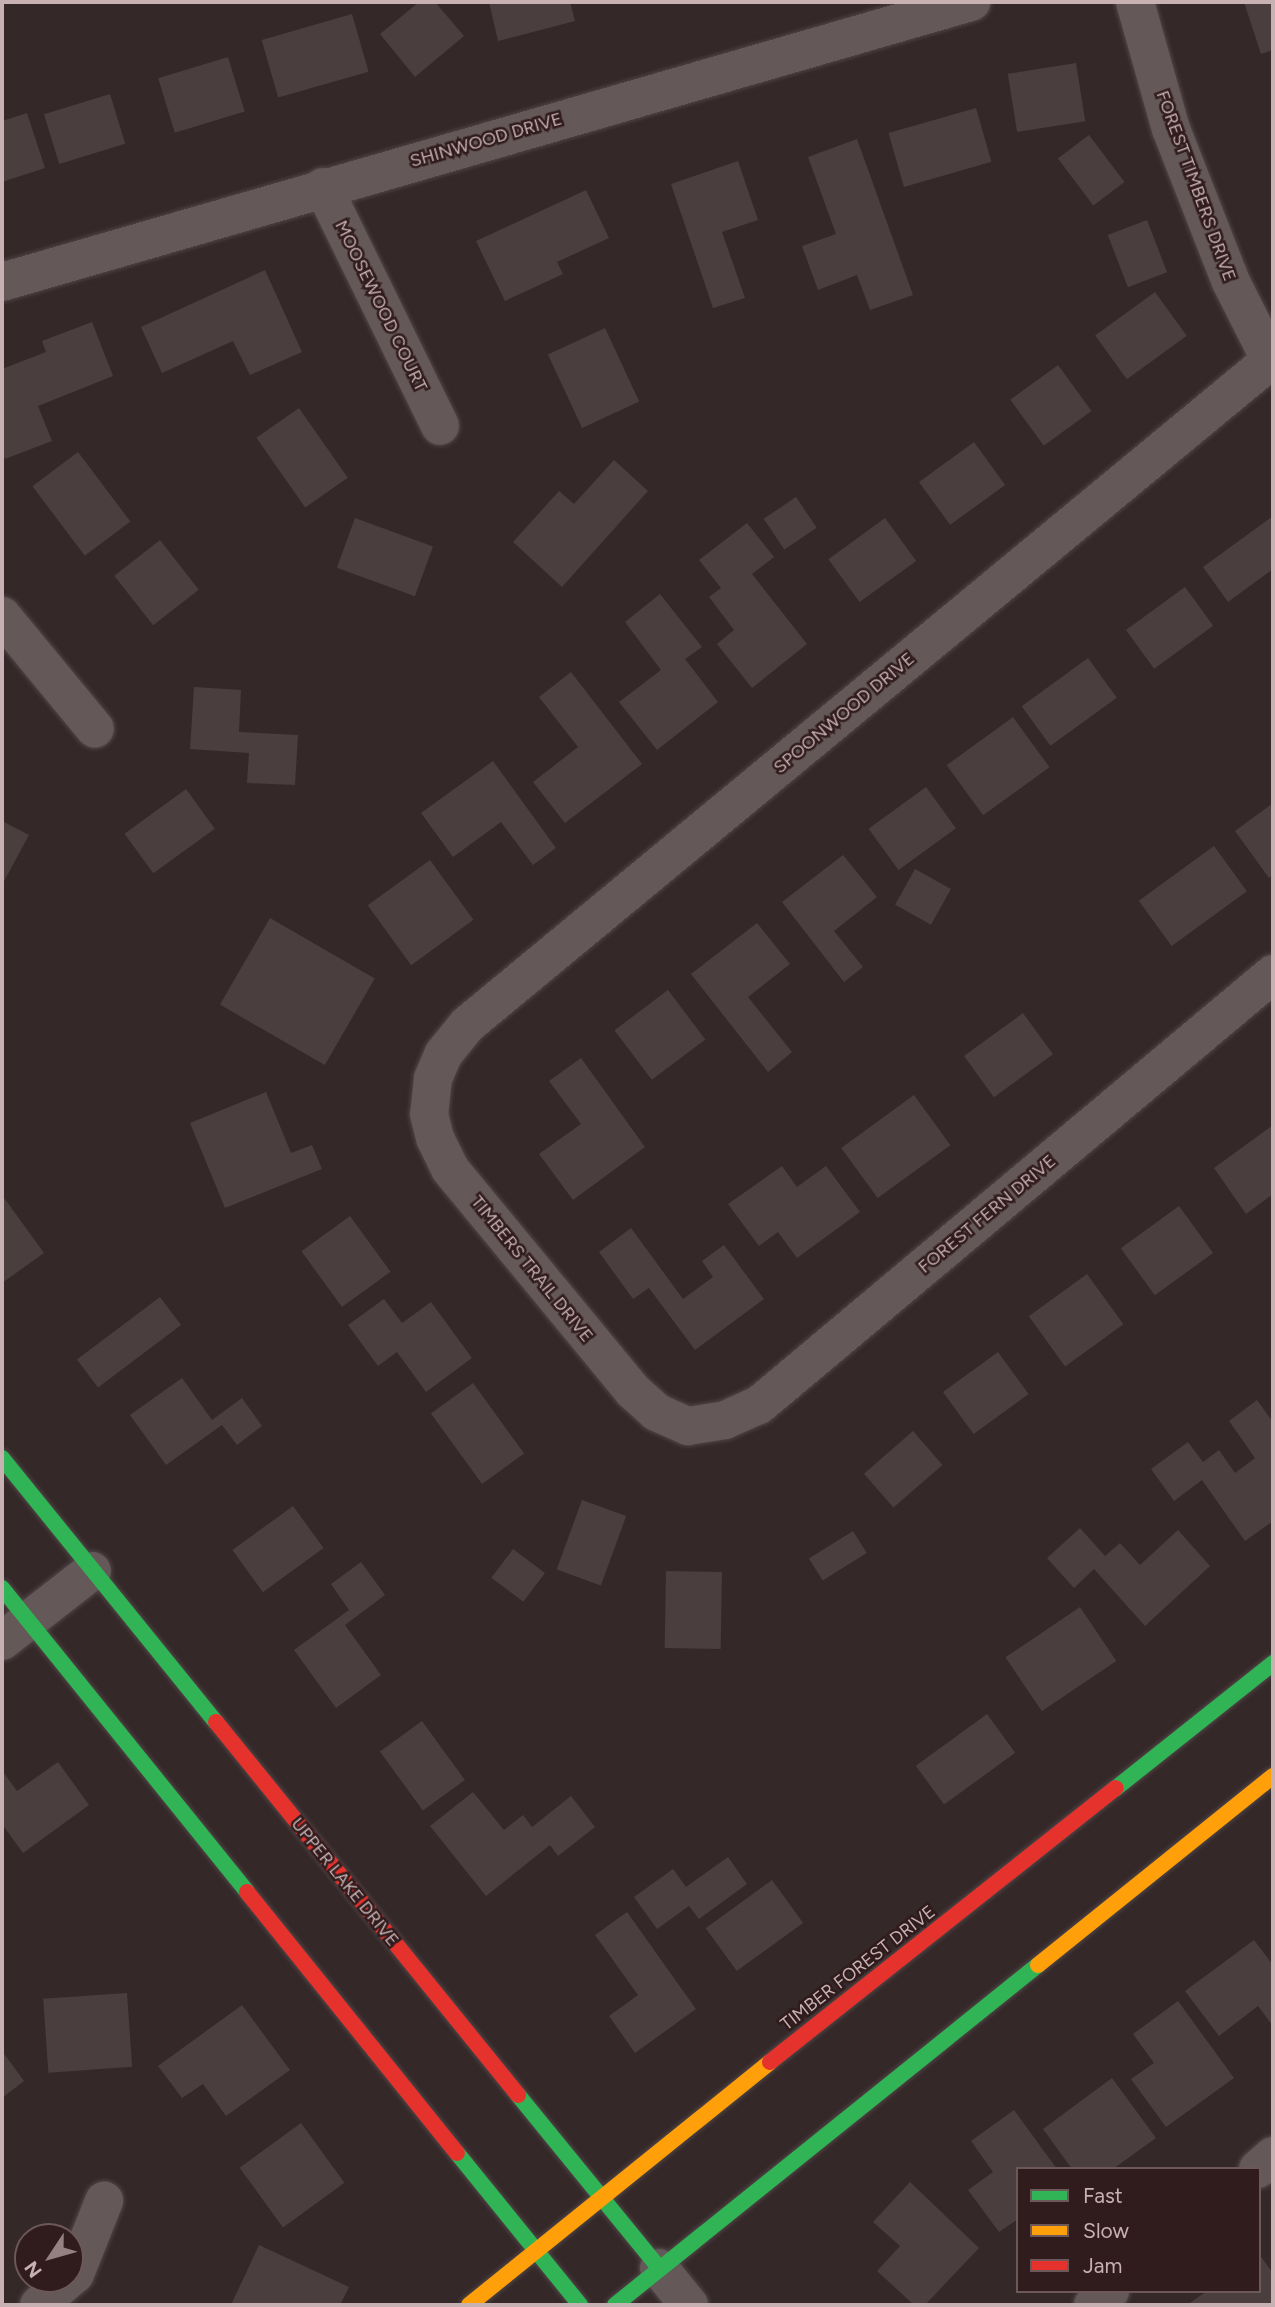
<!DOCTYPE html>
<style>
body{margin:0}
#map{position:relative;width:1275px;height:2307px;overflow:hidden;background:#352829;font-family:Figtree,sans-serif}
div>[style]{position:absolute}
.building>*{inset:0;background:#4b3e3f;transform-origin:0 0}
.roads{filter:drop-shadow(0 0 2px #4f4546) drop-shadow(0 0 2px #4f4546)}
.street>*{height:38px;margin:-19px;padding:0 19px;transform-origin:19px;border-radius:19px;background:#645858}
.fast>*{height:16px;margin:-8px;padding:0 8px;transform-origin:8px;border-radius:8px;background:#30b455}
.slow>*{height:16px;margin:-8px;padding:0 8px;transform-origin:8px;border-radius:8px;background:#ff9f0a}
.jam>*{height:16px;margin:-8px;padding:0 8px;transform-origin:8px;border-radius:8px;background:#e5322d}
span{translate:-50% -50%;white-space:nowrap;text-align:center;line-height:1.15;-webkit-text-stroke:5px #301b1d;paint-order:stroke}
.street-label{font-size:18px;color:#c7b1b2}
.frame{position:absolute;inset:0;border:4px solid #c7b1b2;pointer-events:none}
.legend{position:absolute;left:1016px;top:2167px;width:245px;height:126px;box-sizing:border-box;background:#301b1d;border:2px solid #6c5759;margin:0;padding:9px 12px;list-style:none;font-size:21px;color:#c7b1b2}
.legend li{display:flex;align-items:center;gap:14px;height:35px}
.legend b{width:35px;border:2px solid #6c5759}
.north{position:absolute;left:14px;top:2223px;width:70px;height:70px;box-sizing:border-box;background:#301b1d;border:2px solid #6c5759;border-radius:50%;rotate:234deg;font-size:19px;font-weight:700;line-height:28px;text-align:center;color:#c7b1b2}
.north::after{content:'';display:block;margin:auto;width:24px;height:32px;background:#948182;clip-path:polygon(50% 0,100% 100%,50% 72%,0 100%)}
</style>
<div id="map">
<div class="building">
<i style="clip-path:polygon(419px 2px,435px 2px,464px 36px,415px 77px,380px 34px)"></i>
<i style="clip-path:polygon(489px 2px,570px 2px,575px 21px,498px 41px)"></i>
<i style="clip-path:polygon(1244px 2px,1273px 2px,1273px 50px,1261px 54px)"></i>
<i style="left:352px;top:14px;width:60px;height:94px;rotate:74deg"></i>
<i style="left:228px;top:57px;width:57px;height:73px;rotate:73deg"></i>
<i style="left:1076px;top:63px;width:59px;height:69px;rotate:81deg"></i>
<i style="left:110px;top:94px;width:52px;height:69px;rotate:73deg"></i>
<i style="left:976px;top:108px;width:56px;height:91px;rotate:74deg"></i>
<i style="clip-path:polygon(27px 113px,45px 168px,2px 182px,2px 121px)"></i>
<i style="left:1089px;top:135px;width:59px;height:39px;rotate:53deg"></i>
<i style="clip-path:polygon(857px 139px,913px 295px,870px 310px,857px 275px,818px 290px,802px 246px,836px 234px,808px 157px)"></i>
<i style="clip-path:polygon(738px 161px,758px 220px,722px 232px,745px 298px,713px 308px,671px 184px)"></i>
<i style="clip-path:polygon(586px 190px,609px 238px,557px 262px,563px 274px,505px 301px,476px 241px)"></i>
<i style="left:1147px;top:220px;width:56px;height:42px;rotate:69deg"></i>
<i style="clip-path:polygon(265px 270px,302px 352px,250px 375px,233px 341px,162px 373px,141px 327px)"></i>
<i style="left:1155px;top:292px;width:54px;height:74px;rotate:54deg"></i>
<i style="clip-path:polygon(92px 322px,113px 376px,38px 406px,52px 441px,5px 459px,2px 451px,2px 369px,46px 352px,42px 341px)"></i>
<i style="left:605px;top:328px;width:81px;height:63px;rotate:65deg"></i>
<i style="left:1058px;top:365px;width:57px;height:59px;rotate:54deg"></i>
<i style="left:299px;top:408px;width:85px;height:52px;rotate:55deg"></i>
<i style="left:974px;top:442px;width:53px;height:68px;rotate:54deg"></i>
<i style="left:78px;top:452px;width:87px;height:57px;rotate:53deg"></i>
<i style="clip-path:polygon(614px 460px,648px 491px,562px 587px,513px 542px,559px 491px,574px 504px)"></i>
<i style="left:796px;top:497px;width:37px;height:39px;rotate:56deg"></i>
<i style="clip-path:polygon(1273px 516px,1273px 569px,1228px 602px,1203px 567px)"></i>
<i style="left:355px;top:518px;width:83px;height:53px;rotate:20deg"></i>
<i style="left:885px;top:518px;width:53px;height:70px;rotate:54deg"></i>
<i style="clip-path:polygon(747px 523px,774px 557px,752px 574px,807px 644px,752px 688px,717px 644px,734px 630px,709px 597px,721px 588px,699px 560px)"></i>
<i style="left:160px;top:540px;width:63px;height:58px;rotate:52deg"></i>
<i style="left:1185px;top:587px;width:48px;height:73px;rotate:54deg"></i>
<i style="clip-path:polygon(660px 594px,702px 647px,685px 659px,718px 702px,657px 750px,619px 702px,661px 670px,625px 622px)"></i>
<i style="left:1088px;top:658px;width:49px;height:82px;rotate:54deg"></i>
<i style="clip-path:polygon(571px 672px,642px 764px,565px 823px,533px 782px,578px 747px,539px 697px)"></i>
<i style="clip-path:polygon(194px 687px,241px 690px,239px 732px,298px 735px,295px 785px,247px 783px,249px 753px,190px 749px)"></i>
<i style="left:1013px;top:717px;width:62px;height:82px;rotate:54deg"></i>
<i style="clip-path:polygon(493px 761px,556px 848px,533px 865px,501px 822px,453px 857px,421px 813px)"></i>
<i style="left:926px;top:787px;width:51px;height:71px;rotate:54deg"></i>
<i style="left:186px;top:789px;width:49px;height:76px;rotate:54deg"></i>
<i style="clip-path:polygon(1273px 803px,1273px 875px,1269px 878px,1235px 831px)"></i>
<i style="clip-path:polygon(2px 821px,29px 835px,2px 885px)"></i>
<i style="left:1214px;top:846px;width:56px;height:93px;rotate:54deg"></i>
<i style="clip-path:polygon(843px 855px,877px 897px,834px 931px,863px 967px,844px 982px,782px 902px)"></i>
<i style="left:430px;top:860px;width:74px;height:77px;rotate:54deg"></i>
<i style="left:915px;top:869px;width:41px;height:41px;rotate:29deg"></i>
<i style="left:270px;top:918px;width:121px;height:100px;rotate:30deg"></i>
<i style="clip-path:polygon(757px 923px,790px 964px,748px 997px,792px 1052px,768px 1072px,691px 974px)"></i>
<i style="left:668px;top:990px;width:62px;height:67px;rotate:53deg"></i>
<i style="left:1023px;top:1013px;width:51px;height:73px;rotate:54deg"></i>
<i style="clip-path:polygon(581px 1058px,645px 1147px,573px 1200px,539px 1154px,581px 1124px,549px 1081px)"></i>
<i style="clip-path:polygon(266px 1092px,291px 1153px,312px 1145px,322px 1169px,225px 1208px,190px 1123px)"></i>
<i style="left:914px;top:1095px;width:62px;height:90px;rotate:54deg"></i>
<i style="clip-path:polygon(1273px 1125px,1273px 1194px,1246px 1214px,1214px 1168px)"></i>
<i style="clip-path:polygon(782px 1166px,797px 1187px,826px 1166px,860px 1212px,797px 1258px,778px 1232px,759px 1246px,728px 1204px)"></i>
<i style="clip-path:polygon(2px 1195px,44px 1253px,2px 1283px)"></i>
<i style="left:1179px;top:1206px;width:58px;height:72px;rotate:54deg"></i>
<i style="left:350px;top:1216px;width:69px;height:60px;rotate:54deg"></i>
<i style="clip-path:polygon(631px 1228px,683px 1299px,713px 1277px,702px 1261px,724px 1245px,764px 1299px,695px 1350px,649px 1288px,633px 1299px,599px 1252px)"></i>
<i style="left:1087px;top:1274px;width:62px;height:72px;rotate:54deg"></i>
<i style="left:160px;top:1297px;width:35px;height:104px;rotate:53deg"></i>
<i style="clip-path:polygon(384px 1299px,402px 1323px,431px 1302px,472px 1358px,426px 1392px,397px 1352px,378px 1366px,348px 1325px)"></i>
<i style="left:998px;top:1352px;width:52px;height:68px;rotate:54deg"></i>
<i style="clip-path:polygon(182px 1378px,212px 1420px,242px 1398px,262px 1426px,237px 1445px,222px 1425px,166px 1465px,130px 1415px)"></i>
<i style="left:473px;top:1383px;width:87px;height:52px;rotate:54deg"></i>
<i style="clip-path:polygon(1257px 1400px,1273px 1422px,1273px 1521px,1245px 1541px,1202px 1480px,1174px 1501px,1151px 1469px,1188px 1442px,1203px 1462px,1219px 1450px,1235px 1473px,1255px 1458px,1229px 1421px)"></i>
<i style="left:913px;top:1431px;width:45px;height:65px;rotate:49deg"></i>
<i style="left:582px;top:1500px;width:47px;height:74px;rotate:20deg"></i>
<i style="left:293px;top:1506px;width:52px;height:75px;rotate:54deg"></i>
<i style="clip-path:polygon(1080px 1528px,1105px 1556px,1120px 1543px,1140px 1565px,1178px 1530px,1210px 1566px,1145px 1626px,1094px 1569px,1074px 1588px,1047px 1558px)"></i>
<i style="left:853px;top:1531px;width:26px;height:52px;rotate:58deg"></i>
<i style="left:513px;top:1549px;width:40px;height:36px;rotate:37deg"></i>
<i style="clip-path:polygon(361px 1562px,385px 1595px,345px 1625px,381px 1675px,336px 1708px,294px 1650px,349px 1610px,331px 1584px)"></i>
<i style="left:666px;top:1571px;width:56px;height:77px;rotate:1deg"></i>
<i style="left:1080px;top:1607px;width:65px;height:90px;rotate:56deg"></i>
<i style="left:987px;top:1714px;width:48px;height:88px;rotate:54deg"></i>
<i style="left:422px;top:1721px;width:73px;height:52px;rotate:54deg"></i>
<i style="clip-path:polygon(58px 1762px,89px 1805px,23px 1853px,2px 1824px,2px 1775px,4px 1773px,17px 1791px)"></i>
<i style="clip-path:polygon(473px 1792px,504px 1830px,523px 1815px,532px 1827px,571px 1796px,595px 1827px,558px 1856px,550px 1845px,486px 1896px,430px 1826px)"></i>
<i style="clip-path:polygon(728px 1857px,747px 1884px,699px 1919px,689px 1906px,657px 1929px,634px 1897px,673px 1869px,686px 1887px)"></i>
<i style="left:772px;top:1880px;width:53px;height:82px;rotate:54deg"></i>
<i style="clip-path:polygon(627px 1912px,696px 2009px,635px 2053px,609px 2016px,638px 1995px,595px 1935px)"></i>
<i style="clip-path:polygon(1254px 1940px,1273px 1965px,1273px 2026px,1258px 2006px,1219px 2036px,1185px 1991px)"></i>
<i style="left:127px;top:1993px;width:74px;height:84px;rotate:86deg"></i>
<i style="clip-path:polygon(1178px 2001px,1234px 2078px,1166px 2127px,1131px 2079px,1154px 2063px,1133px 2034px)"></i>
<i style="clip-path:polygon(242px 2005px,290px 2070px,226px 2116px,203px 2084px,182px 2098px,158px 2066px)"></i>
<i style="clip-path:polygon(2px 2051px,24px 2081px,2px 2098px)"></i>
<i style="clip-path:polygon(1112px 2078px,1156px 2138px,1113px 2169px,1072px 2169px,1043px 2129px)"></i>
<i style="clip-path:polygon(1014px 2110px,1057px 2169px,1018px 2169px,1018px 2219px,999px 2232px,968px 2190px,993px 2172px,971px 2141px)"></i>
<i style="left:301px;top:2123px;width:74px;height:76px;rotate:54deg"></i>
<i style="clip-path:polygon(910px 2182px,979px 2248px,925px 2305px,914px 2305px,877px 2271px,900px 2246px,873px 2222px)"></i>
<i style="clip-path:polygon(259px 2245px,349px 2287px,340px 2305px,231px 2305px)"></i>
<i style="clip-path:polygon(1259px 2254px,1273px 2273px,1273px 2305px,1187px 2305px,1207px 2291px,1259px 2291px)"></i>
</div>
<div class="roads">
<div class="street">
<i style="left:1135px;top:2px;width:132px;rotate:74.2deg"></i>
<i style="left:1171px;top:129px;width:164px;rotate:68.6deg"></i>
<i style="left:1231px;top:282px;width:93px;rotate:63.2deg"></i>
<i style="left:323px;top:187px;width:266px;rotate:63.9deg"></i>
<i style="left:2px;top:282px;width:1009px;rotate:-16.12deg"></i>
<i style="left:1271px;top:360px;width:1043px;rotate:140.41deg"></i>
<i style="left:467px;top:1025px;width:38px;rotate:129deg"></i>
<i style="left:443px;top:1055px;width:25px;rotate:113deg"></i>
<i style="left:433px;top:1078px;width:36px;rotate:96deg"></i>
<i style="left:429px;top:1114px;width:25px;rotate:76deg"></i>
<i style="left:435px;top:1138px;width:34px;rotate:64deg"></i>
<i style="left:450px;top:1169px;width:288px;rotate:50.5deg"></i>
<i style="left:633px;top:1391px;width:31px;rotate:42deg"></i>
<i style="left:656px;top:1412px;width:35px;rotate:24deg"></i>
<i style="left:688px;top:1426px;width:37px;rotate:-9deg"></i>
<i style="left:725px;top:1420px;width:37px;rotate:-24deg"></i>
<i style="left:759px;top:1405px;width:671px;rotate:-39.98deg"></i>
<i style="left:2px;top:616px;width:146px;rotate:50.5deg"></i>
<i style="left:2px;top:1641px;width:114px;rotate:-37.9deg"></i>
<i style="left:1258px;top:2169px;width:20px;rotate:-41deg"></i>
<i style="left:659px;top:2268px;width:48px;rotate:51deg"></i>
<i style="left:70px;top:2278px;width:6px;rotate:-39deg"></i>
<i style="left:75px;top:2274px;width:79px;rotate:-68.3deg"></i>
<i style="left:39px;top:2305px;width:40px;rotate:-41deg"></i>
<i style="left:1093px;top:2305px;width:22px;rotate:-39deg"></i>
</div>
<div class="fast">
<i style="left:2px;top:1458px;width:340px;rotate:51deg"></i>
<i style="left:2px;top:1588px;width:390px;rotate:51.1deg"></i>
<i style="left:1116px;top:1788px;width:201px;rotate:-38.5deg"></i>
<i style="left:518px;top:2095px;width:223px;rotate:50.8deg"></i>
<i style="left:457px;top:2153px;width:196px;rotate:51deg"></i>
<i style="left:615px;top:2305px;width:543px;rotate:-38.79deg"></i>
</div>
<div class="slow">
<i style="left:1038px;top:1965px;width:302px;rotate:-38.8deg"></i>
<i style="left:469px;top:2305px;width:387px;rotate:-38.9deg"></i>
</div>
<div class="jam">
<i style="left:216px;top:1722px;width:480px;rotate:51deg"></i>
<i style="left:247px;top:1892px;width:335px;rotate:51.2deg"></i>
<i style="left:770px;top:2062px;width:441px;rotate:-38.4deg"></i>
</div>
</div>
<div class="street-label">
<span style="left:486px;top:140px;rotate:-16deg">SHINWOOD DRIVE</span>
<span style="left:1196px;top:186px;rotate:70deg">FOREST TIMBERS DRIVE</span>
<span style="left:381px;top:306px;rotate:64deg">MOOSEWOOD COURT</span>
<span style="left:844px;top:713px;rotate:-40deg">SPOONWOOD DRIVE</span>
<span style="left:987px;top:1214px;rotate:-40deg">FOREST FERN DRIVE</span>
<span style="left:532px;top:1269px;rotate:51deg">TIMBERS TRAIL DRIVE</span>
<span style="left:345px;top:1882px;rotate:51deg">UPPER LAKE DRIVE</span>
<span style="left:858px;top:1968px;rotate:-38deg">TIMBER FOREST DRIVE</span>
</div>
<div class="frame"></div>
<ul class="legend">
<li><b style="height:9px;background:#30b455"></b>Fast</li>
<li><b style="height:9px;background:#ff9f0a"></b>Slow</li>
<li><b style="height:9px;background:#e5322d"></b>Jam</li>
</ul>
<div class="north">N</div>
</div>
